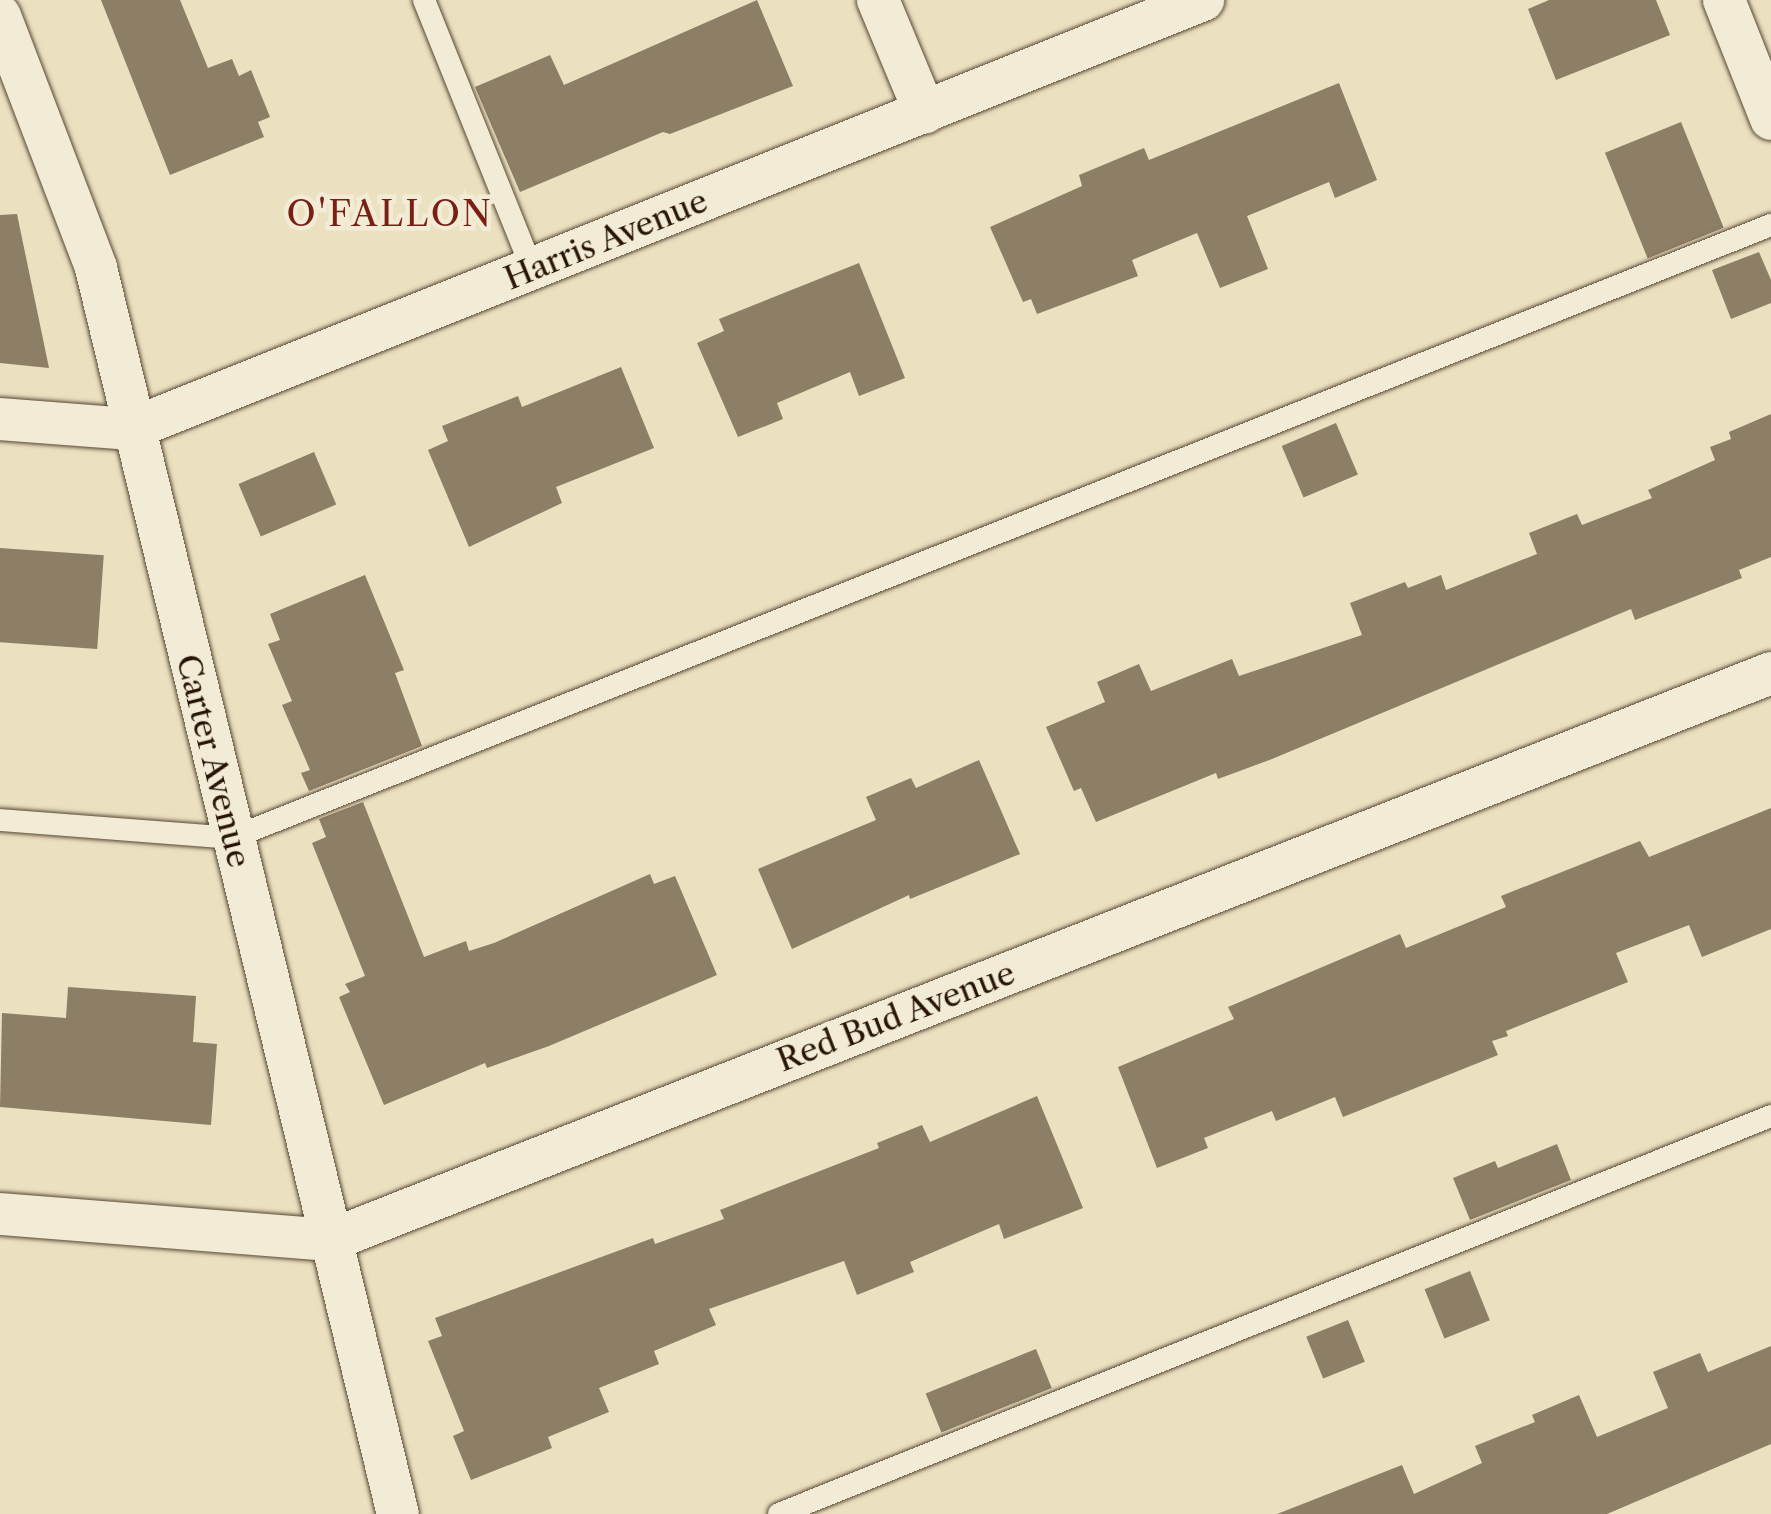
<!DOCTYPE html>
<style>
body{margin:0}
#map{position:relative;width:1771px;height:1514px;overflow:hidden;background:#ebe0c0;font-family:"Libre Caslon Text",serif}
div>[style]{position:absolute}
.building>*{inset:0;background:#8d7e66;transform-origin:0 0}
.roads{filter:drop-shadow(0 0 2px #584733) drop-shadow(0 0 2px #584733)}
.service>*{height:22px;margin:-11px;padding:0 11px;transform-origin:11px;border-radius:11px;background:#f2ebd6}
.minor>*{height:42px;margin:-21px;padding:0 21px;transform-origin:21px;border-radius:21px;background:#f2ebd6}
span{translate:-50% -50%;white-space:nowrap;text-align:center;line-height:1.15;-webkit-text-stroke:9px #f2ebd6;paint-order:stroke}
.street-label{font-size:32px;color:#271404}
.neighbourhood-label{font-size:35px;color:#7a1f14;letter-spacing:2.5px}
</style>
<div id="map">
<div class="building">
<i style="clip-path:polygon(101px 0,180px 0,208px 68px,232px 59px,239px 76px,251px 70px,270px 117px,258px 122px,264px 137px,170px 175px)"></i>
<i style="clip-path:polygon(757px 0,793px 86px,670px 134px,663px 132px,520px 192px,475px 87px,550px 55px,564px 85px)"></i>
<i style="clip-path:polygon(1549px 0,1656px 0,1670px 35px,1556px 80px,1528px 9px)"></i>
<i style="clip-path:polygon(1339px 83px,1377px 180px,1335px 198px,1329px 182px,1247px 216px,1268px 269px,1220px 288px,1197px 233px,1132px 260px,1138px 276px,1037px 314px,1031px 299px,1023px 302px,990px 227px,1082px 186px,1079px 175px,1144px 148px,1149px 160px)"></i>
<i style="left:1681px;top:122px;width:114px;height:82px;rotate:68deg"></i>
<i style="clip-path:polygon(17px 214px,49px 368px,0 363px,0 215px)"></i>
<i style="clip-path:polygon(1759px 252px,1771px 280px,1771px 303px,1731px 319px,1712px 270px)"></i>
<i style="clip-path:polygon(859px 263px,905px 378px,859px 396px,850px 372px,777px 403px,783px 419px,738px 437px,697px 343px,724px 331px,719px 319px)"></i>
<i style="clip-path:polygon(621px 367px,654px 448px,556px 487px,562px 503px,469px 547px,428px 450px,448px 441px,442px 426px,518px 396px,522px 407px)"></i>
<i style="clip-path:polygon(1771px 414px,1771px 557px,1739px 570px,1742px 578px,1635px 620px,1631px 609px,1272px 759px,1218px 779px,1216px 773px,1096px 822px,1081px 788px,1074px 791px,1046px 727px,1105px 702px,1097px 682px,1139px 664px,1151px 691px,1232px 659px,1239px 676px,1362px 635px,1350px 603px,1405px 582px,1408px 588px,1441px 575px,1446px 590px,1537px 554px,1529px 533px,1577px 514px,1582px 525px,1652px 498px,1648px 490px,1715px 460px,1710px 447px,1731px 439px,1729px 432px)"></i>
<i style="left:1336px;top:423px;width:56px;height:59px;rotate:67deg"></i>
<i style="left:314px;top:452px;width:57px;height:82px;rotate:67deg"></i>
<i style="left:0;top:548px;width:104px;height:94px;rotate:4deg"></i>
<i style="clip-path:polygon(365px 575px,404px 670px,395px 673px,422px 746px,309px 791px,301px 773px,310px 770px,282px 705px,292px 701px,268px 644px,280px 640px,270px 614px)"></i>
<i style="clip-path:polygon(979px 760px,1020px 854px,910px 899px,909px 895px,792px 949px,758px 869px,876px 820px,866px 797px,911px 778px,916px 788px)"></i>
<i style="clip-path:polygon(363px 802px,424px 957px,466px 941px,469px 951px,494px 943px,650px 874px,654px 884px,675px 876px,717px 975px,549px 1046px,487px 1068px,485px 1063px,384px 1105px,339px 997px,350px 992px,345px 984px,365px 976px,312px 843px,326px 837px,319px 819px)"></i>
<i style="clip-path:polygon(1771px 808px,1771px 929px,1702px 957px,1689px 925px,1616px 953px,1628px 982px,1506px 1031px,1508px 1036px,1492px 1041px,1498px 1055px,1343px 1117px,1335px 1097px,1276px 1121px,1272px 1111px,1204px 1138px,1208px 1148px,1157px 1168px,1118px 1067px,1234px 1019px,1228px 1007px,1400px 934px,1406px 948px,1506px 907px,1501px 896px,1640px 841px,1649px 857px)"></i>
<i style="clip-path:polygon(68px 987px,196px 996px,193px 1042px,217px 1044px,211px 1125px,0 1107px,2px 1013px,66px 1018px)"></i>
<i style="clip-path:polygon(1037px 1096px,1083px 1208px,1004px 1239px,999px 1224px,910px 1262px,914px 1272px,857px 1295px,844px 1261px,709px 1309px,716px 1325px,654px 1351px,659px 1364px,599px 1388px,609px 1412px,548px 1437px,552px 1448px,471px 1480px,453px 1436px,464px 1431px,428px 1341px,442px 1336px,435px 1318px,653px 1238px,655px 1244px,724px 1219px,720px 1210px,879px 1148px,877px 1143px,922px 1125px,930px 1142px)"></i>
<i style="clip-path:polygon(1557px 1144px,1571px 1180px,1470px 1220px,1453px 1178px,1495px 1161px,1498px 1168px)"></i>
<i style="left:1470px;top:1271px;width:53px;height:49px;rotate:68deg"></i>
<i style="left:1348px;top:1320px;width:45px;height:45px;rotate:68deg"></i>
<i style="clip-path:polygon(1771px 1346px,1771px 1444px,1607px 1514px,1277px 1514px,1402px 1465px,1414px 1494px,1482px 1463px,1475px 1446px,1535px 1422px,1532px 1415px,1579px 1395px,1597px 1437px,1668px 1408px,1653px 1372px,1700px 1353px,1708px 1372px)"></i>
<i style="left:1036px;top:1349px;width:42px;height:119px;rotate:68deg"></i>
</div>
<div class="roads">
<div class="service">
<i style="left:424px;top:0;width:290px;rotate:68.1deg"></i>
<i style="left:0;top:820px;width:233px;rotate:4.4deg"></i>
<i style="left:232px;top:838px;width:1657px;rotate:-21.72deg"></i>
<i style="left:779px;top:1514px;width:1069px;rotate:-21.86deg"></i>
</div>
<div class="minor">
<i style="left:878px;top:0;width:122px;rotate:67.4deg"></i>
<i style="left:1724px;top:0;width:128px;rotate:68.4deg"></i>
<i style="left:0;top:16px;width:270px;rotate:69.1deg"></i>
<i style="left:96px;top:268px;width:1282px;rotate:76.38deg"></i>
<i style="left:0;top:419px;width:131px;rotate:4.4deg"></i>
<i style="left:131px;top:429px;width:1155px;rotate:-21.81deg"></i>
<i style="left:0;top:1214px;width:332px;rotate:4.5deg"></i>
<i style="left:331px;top:1240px;width:1548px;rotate:-21.49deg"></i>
</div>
</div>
<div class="street-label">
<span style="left:606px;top:240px;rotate:-22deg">Harris Avenue</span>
<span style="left:213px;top:761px;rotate:76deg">Carter Avenue</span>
<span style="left:896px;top:1017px;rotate:-21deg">Red Bud Avenue</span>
</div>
<div class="neighbourhood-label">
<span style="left:390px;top:214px">O'FALLON</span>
</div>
</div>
